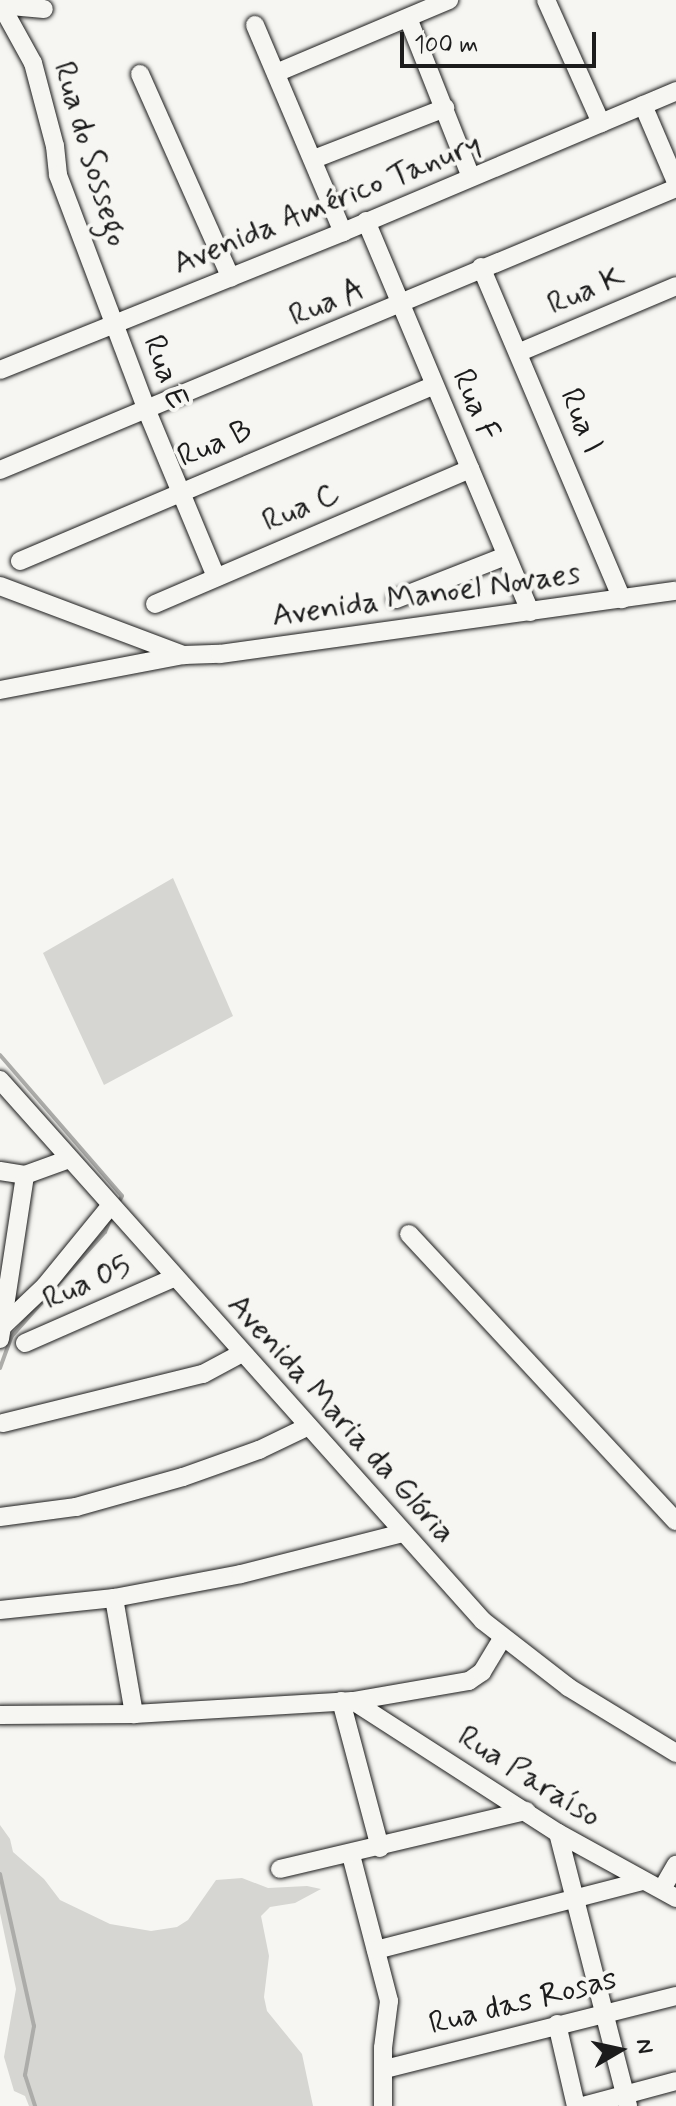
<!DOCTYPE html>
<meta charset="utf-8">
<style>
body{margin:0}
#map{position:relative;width:676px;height:2106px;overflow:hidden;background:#f6f6f2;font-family:Mynerve,sans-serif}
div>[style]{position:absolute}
.green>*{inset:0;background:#d6d6d2}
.stream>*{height:4px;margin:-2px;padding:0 2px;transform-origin:2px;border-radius:2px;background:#acaca9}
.roads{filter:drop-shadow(0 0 2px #1c1c1c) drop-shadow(0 0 2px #1c1c1c)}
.minor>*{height:18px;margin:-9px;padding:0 9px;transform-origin:9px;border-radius:9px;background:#f6f6f2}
span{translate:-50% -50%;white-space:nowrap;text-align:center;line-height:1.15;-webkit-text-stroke:8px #f6f6f2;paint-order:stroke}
.street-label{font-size:32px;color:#1c1c1c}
.north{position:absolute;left:580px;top:2010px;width:80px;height:80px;-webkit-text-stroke:6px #f6f6f2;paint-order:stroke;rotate:81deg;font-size:22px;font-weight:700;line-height:32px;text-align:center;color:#1c1c1c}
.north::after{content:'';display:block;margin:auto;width:28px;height:36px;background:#1c1c1c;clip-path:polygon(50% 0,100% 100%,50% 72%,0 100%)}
.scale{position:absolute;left:400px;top:32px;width:196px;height:36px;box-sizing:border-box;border:4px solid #1c1c1c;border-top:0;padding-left:10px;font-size:24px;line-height:28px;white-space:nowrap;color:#1c1c1c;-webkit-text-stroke:6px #f6f6f2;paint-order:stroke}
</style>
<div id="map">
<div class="green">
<i style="clip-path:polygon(173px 878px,233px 1016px,104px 1085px,43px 953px)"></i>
<i style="clip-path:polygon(0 1825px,10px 1839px,13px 1852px,44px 1879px,60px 1900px,110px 1924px,151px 1931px,177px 1927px,188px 1920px,216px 1880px,242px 1878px,268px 1888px,307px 1886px,321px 1889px,295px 1903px,270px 1907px,261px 1916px,269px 1956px,264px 1997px,267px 2011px,302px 2054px,313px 2106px,29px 2106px,25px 2096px,14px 2091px,4px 2057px,16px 1989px,0 1913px)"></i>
</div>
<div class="stream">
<i style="left:0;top:1055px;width:186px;rotate:49.1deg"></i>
<i style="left:122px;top:1196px;width:4px;rotate:117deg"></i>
<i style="left:56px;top:1286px;width:73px;rotate:-47.8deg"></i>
<i style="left:105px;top:1232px;width:13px;rotate:-67deg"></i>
<i style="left:0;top:1368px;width:33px;rotate:-70deg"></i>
<i style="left:11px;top:1337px;width:59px;rotate:-48.4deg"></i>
<i style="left:0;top:1874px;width:156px;rotate:77.4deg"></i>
<i style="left:34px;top:2026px;width:50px;rotate:100.4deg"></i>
<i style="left:25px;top:2075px;width:33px;rotate:72deg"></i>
</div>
<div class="roads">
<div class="minor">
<i style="left:546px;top:0;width:135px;rotate:65.9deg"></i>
<i style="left:0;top:5px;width:44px;rotate:5.2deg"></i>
<i style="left:1px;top:5px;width:66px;rotate:61.1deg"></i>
<i style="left:33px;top:63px;width:86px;rotate:75.2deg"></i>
<i style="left:55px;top:146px;width:29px;rotate:84deg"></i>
<i style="left:58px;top:175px;width:252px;rotate:69.3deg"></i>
<i style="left:147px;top:411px;width:180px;rotate:67.4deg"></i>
<i style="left:408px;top:18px;width:171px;rotate:68.4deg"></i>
<i style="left:255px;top:25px;width:225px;rotate:67deg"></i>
<i style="left:276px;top:73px;width:188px;rotate:-22.9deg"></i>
<i style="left:140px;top:74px;width:223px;rotate:66deg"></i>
<i style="left:643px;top:105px;width:84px;rotate:66.8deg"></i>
<i style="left:314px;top:159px;width:141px;rotate:-21.3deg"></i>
<i style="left:366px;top:221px;width:424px;rotate:67.2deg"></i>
<i style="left:481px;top:267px;width:361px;rotate:67deg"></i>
<i style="left:520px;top:352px;width:169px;rotate:-22.9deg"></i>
<i style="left:0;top:370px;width:370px;rotate:-21.9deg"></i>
<i style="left:343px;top:232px;width:362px;rotate:-22.9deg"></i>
<i style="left:0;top:470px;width:732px;rotate:-22.64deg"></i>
<i style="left:20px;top:561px;width:450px;rotate:-23deg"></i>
<i style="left:0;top:586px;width:197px;rotate:20.6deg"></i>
<i style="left:396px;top:599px;width:118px;rotate:-21.4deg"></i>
<i style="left:155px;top:604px;width:343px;rotate:-23.2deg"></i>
<i style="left:0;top:690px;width:187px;rotate:-10.8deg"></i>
<i style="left:184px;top:655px;width:36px;rotate:-2deg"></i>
<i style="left:220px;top:654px;width:460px;rotate:-7.9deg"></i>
<i style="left:0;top:1080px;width:725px;rotate:48.24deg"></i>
<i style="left:483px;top:1621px;width:108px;rotate:37.8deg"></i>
<i style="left:568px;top:1687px;width:127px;rotate:31.4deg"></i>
<i style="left:0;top:1171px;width:25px;rotate:9deg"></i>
<i style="left:25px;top:1175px;width:47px;rotate:-20deg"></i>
<i style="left:409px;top:1234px;width:392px;rotate:47.1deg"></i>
<i style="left:0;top:1324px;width:4px;rotate:14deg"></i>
<i style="left:4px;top:1325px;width:57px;rotate:-43.6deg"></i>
<i style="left:45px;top:1286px;width:104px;rotate:-50.8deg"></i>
<i style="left:0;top:1339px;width:166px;rotate:-81.3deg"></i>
<i style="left:25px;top:1343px;width:162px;rotate:-23.7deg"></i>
<i style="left:3px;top:1423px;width:206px;rotate:-13.8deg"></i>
<i style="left:203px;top:1374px;width:44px;rotate:-28.3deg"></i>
<i style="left:0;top:1517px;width:77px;rotate:-7.5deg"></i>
<i style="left:76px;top:1507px;width:111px;rotate:-15.7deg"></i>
<i style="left:183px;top:1477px;width:81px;rotate:-19.6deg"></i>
<i style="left:259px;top:1450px;width:55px;rotate:-25.6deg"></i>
<i style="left:114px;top:1598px;width:118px;rotate:80.2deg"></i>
<i style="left:0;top:1610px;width:115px;rotate:-6deg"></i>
<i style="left:114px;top:1598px;width:129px;rotate:-10.7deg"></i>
<i style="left:241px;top:1574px;width:167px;rotate:-14.2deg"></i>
<i style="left:341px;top:1701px;width:152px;rotate:75.1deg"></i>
<i style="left:353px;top:1701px;width:244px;rotate:32.8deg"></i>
<i style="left:558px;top:1833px;width:135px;rotate:28.8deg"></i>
<i style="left:0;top:1715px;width:134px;rotate:-0.4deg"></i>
<i style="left:134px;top:1714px;width:219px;rotate:-3.4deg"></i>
<i style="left:353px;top:1701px;width:118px;rotate:-9.8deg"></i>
<i style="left:469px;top:1681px;width:16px;rotate:-35deg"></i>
<i style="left:482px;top:1672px;width:39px;rotate:-59deg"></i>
<i style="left:558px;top:1833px;width:282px;rotate:75.6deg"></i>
<i style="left:351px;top:1855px;width:151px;rotate:75.4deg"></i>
<i style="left:389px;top:2001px;width:47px;rotate:97.3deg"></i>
<i style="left:383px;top:2048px;width:58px;rotate:90deg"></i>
<i style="left:280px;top:1869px;width:253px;rotate:-13.3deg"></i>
<i style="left:662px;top:1889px;width:28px;rotate:-60deg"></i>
<i style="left:376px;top:1950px;width:275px;rotate:-14.5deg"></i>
<i style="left:557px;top:2024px;width:84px;rotate:77deg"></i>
<i style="left:385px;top:2069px;width:300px;rotate:-14.1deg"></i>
<i style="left:583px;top:2106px;width:96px;rotate:-15deg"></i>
</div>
</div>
<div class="street-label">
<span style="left:90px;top:154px;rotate:73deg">Rua do Sossego</span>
<span style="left:327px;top:204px;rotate:-22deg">Avenida Américo Tanury</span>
<span style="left:586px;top:291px;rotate:-23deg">Rua K</span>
<span style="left:327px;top:303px;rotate:-23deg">Rua A</span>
<span style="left:165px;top:372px;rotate:69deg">Rua E</span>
<span style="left:475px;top:405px;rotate:67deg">Rua F</span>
<span style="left:581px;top:421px;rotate:68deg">Rua I</span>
<span style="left:215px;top:444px;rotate:-23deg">Rua B</span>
<span style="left:301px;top:508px;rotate:-23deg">Rua C</span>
<span style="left:426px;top:595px;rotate:-8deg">Avenida Manoel Novaes</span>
<span style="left:87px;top:1283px;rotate:-24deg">Rua 05</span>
<span style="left:341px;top:1419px;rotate:48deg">Avenida Maria da Glória</span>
<span style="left:529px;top:1777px;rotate:32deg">Rua Paraíso</span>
<span style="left:523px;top:2002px;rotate:-14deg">Rua das Rosas</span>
</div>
<div class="north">N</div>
<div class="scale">100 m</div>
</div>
